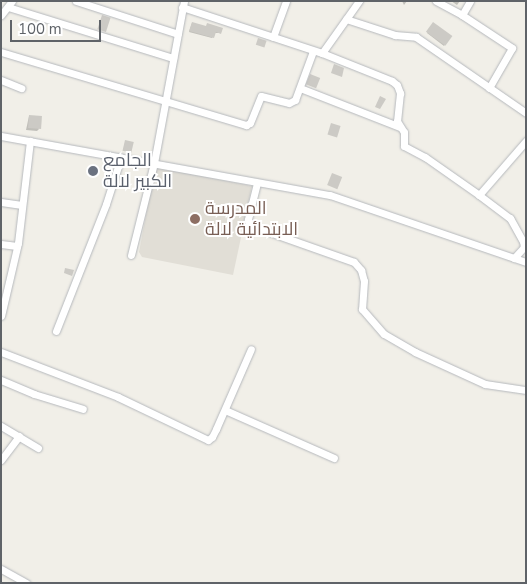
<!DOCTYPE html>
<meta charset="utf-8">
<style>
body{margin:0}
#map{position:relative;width:527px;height:584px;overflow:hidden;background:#f1efe8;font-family:"Nunito Sans",Cairo,sans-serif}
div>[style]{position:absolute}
.education>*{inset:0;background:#e1ded6}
.shadow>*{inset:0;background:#0003}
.building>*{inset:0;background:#cccac5;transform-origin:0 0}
.roads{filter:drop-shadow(0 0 1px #b5b8bc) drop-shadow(0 0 1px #b5b8bc)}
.street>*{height:7px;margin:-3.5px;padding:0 3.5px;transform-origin:3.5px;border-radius:3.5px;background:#fff}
.dots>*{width:14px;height:14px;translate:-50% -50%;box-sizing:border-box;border:2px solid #fff;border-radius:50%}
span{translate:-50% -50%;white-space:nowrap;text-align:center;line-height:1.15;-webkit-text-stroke:4px #fff;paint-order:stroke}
.worship-label{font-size:18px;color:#5b616d}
.left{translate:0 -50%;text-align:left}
.education-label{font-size:18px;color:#785e54}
.frame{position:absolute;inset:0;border:2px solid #5f6368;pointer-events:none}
.scale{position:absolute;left:10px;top:20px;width:91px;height:22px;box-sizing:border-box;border:2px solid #5f6368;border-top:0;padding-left:6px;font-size:15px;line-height:18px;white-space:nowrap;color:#5f6368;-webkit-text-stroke:4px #fff;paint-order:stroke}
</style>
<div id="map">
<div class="education">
<i style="clip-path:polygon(155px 167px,252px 186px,233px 275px,142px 257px,139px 252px)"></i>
</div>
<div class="shadow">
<i style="clip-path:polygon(402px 1px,407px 1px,404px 5px)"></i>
<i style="clip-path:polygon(451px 1px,460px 1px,457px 5px)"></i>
<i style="clip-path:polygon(192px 23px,206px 27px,220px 33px,215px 33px,212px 38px,189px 32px)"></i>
<i style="clip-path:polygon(432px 25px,451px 36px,444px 46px,427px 33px)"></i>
<i style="clip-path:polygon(29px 116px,39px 129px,37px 131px,26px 130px)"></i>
</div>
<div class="building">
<i style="left:102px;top:15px;width:9px;height:15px;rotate:18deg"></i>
<i style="clip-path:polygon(192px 22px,206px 26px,207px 23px,223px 28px,221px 34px,216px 32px,214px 38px,189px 31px)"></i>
<i style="left:433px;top:22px;width:24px;height:12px;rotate:36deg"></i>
<i style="left:258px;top:38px;width:9px;height:7px;rotate:18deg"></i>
<i style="clip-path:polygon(334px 64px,344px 68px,342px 77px,331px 73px)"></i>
<i style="left:310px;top:74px;width:11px;height:11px;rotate:22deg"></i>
<i style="clip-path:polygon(380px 96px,386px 99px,380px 109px,375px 107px)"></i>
<i style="left:29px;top:115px;width:13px;height:13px;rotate:4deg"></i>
<i style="left:331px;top:123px;width:10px;height:12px;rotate:17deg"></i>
<i style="left:125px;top:140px;width:9px;height:11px;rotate:13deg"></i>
<i style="left:332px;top:173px;width:11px;height:13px;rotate:22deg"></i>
<i style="clip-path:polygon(65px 268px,74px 270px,72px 276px,64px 273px)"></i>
</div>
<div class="roads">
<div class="street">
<i style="left:76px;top:1px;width:107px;rotate:17.9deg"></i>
<i style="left:436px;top:1px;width:30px;rotate:28deg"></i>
<i style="left:462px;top:15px;width:60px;rotate:33.4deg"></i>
<i style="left:512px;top:48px;width:46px;rotate:119.9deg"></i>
<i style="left:8px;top:7px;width:173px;rotate:17.2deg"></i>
<i style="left:182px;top:7px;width:147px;rotate:18.2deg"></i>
<i style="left:322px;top:53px;width:75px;rotate:21.8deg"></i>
<i style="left:392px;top:81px;width:6px;rotate:39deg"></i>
<i style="left:397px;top:85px;width:9px;rotate:69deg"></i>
<i style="left:400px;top:93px;width:28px;rotate:96deg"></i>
<i style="left:397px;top:121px;width:13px;rotate:58deg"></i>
<i style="left:404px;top:132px;width:14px;rotate:90deg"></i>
<i style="left:404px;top:146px;width:24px;rotate:28deg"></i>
<i style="left:425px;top:157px;width:66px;rotate:35.1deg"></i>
<i style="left:479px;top:195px;width:72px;rotate:-49deg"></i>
<i style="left:1px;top:15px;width:18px;rotate:-52deg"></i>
<i style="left:462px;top:15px;width:16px;rotate:-60deg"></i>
<i style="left:346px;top:19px;width:52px;rotate:18.1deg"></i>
<i style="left:395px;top:35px;width:21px;rotate:5deg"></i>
<i style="left:416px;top:37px;width:134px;rotate:34.6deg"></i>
<i style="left:273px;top:37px;width:38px;rotate:-70deg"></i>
<i style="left:1px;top:52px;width:256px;rotate:16.6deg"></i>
<i style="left:246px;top:125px;width:4px;rotate:-27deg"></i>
<i style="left:250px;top:123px;width:29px;rotate:-68deg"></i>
<i style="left:261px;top:96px;width:29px;rotate:14deg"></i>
<i style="left:289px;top:103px;width:7px;rotate:-27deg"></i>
<i style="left:295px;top:100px;width:52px;rotate:-69.8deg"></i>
<i style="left:322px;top:53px;width:64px;rotate:-54.6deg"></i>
<i style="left:1px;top:80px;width:22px;rotate:22deg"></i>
<i style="left:300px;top:88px;width:107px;rotate:21.3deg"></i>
<i style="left:1px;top:136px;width:334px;rotate:10.2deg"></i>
<i style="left:330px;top:195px;width:207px;rotate:18.9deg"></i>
<i style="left:257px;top:183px;width:38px;rotate:104deg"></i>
<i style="left:248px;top:220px;width:5px;rotate:79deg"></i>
<i style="left:249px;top:225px;width:111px;rotate:19.4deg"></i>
<i style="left:354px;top:262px;width:11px;rotate:49deg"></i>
<i style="left:361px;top:270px;width:11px;rotate:75deg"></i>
<i style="left:364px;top:281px;width:28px;rotate:94deg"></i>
<i style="left:362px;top:309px;width:33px;rotate:49deg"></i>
<i style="left:384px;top:334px;width:36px;rotate:30deg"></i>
<i style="left:415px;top:352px;width:77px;rotate:24.6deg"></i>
<i style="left:485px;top:384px;width:40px;rotate:8.5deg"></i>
<i style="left:479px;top:195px;width:39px;rotate:37deg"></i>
<i style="left:510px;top:218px;width:26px;rotate:61deg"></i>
<i style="left:523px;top:241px;width:6px;rotate:81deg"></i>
<i style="left:524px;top:247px;width:15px;rotate:132deg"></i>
<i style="left:1px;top:202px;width:21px;rotate:8deg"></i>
<i style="left:1px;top:244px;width:16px;rotate:7deg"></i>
<i style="left:131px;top:255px;width:95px;rotate:-76deg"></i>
<i style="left:154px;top:163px;width:165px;rotate:-79.5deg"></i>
<i style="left:1px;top:316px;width:75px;rotate:-76.9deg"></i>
<i style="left:18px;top:243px;width:103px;rotate:-83.3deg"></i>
<i style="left:56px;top:331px;width:136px;rotate:-68.5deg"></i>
<i style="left:106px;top:204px;width:49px;rotate:-72.3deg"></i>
<i style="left:1px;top:352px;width:125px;rotate:21deg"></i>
<i style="left:118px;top:397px;width:100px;rotate:25.5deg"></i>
<i style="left:208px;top:440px;width:5px;rotate:-37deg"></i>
<i style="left:212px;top:437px;width:9px;rotate:-63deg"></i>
<i style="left:216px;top:429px;width:87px;rotate:-66.4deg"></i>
<i style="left:1px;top:380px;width:36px;rotate:23deg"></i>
<i style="left:34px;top:394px;width:51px;rotate:17deg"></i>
<i style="left:225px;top:410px;width:119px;rotate:23.8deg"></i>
<i style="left:1px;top:426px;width:43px;rotate:30.7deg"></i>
<i style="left:1px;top:460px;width:30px;rotate:-53deg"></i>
<i style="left:1px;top:569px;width:29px;rotate:29deg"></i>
</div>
</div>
<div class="dots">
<i style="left:93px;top:171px;background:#6b7280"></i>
<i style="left:195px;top:219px;background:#8d6e63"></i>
</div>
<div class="worship-label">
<span class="left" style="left:103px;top:171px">الجامع<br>الكبير لالة</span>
</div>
<div class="education-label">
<span class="left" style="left:205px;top:219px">المدرسة<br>الابتدائية لالة</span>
</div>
<div class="frame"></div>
<div class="scale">100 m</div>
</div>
